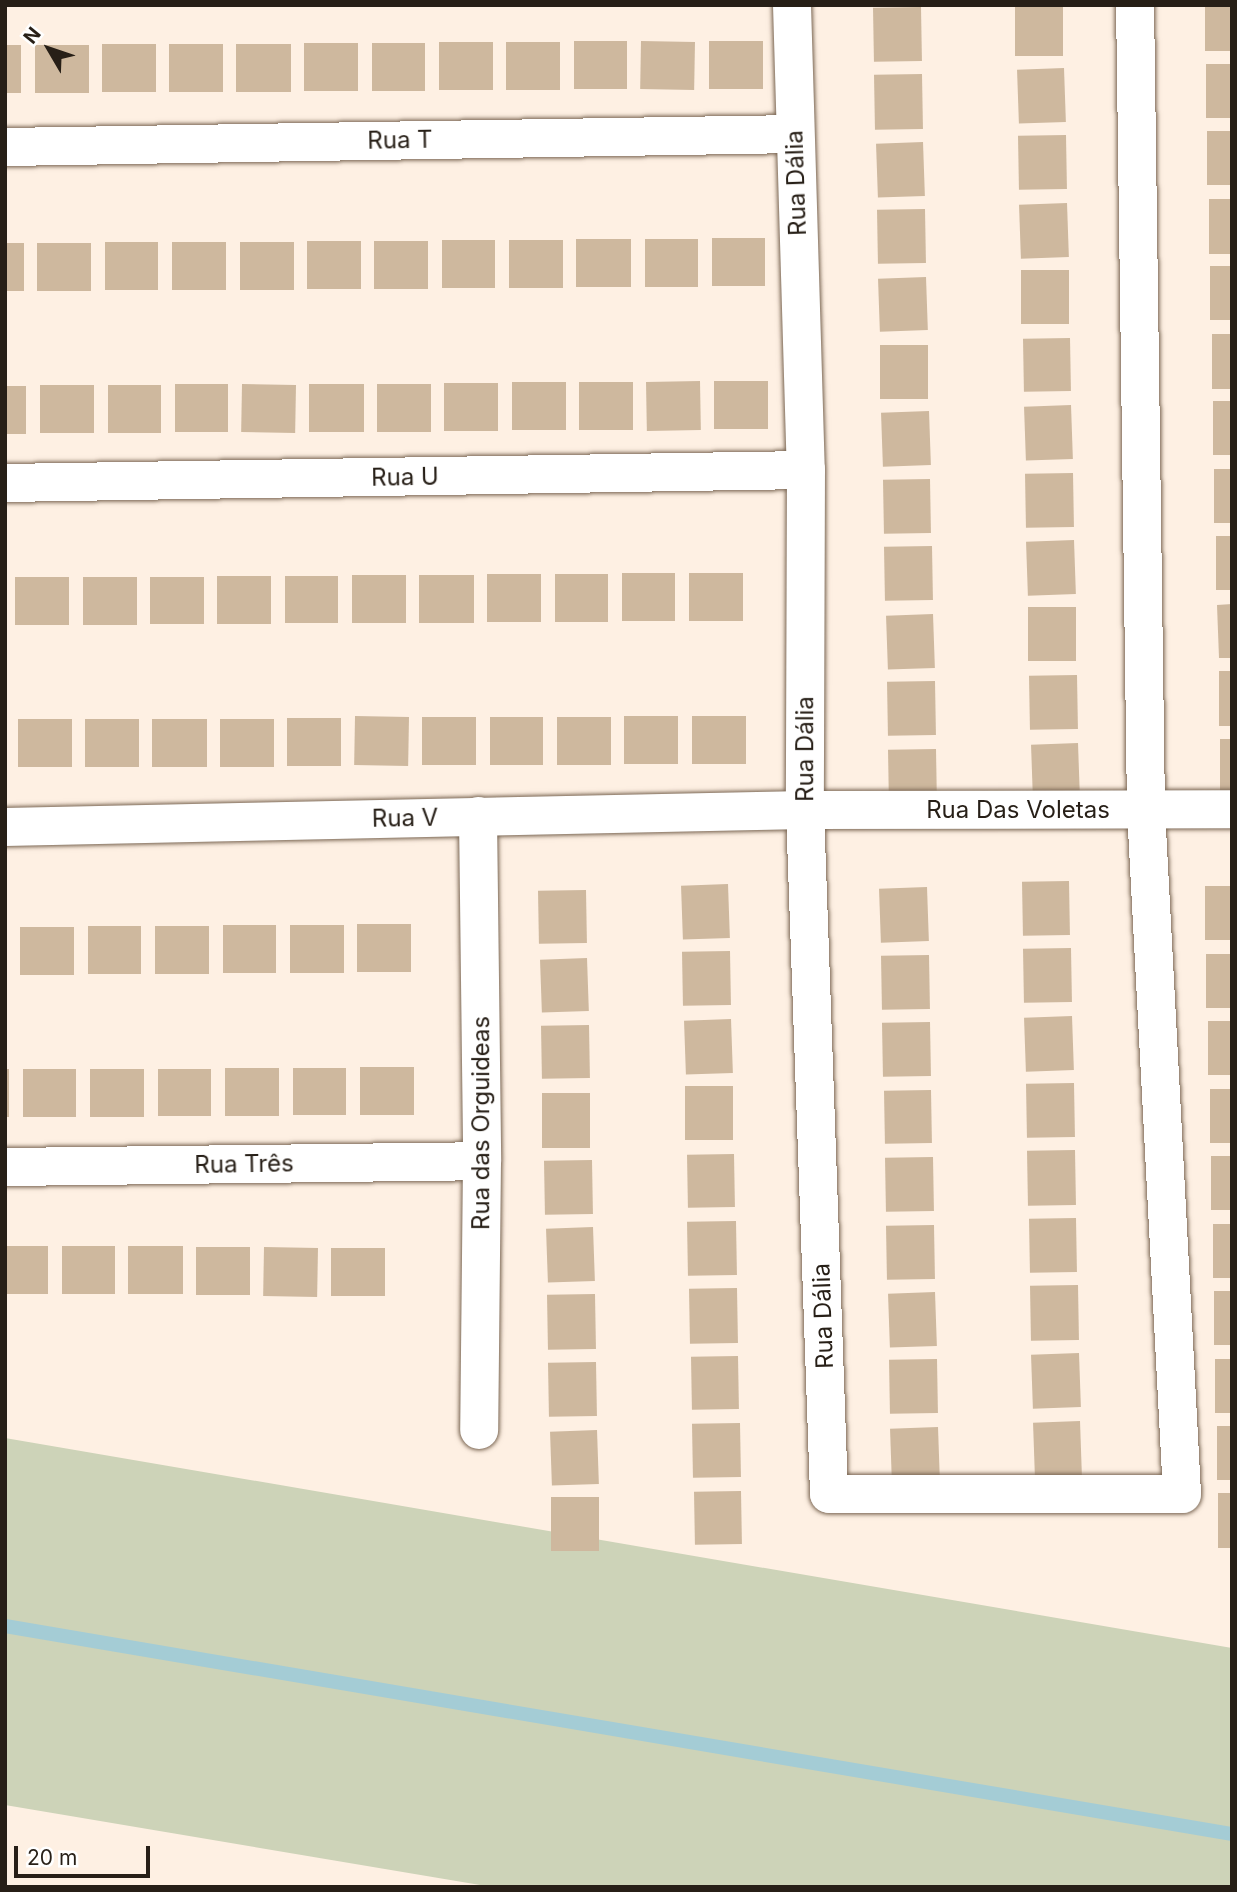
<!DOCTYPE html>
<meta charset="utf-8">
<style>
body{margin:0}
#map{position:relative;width:1237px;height:1892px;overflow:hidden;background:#fef0e3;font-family:Inter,sans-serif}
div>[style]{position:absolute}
.green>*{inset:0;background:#cdd3b8}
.stream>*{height:14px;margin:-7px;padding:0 7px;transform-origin:7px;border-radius:7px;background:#a4ccd5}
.building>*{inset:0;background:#ceb89e;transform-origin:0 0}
.roads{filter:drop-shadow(0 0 2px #7b6754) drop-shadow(0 0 2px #7b6754)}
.minor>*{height:38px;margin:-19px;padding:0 19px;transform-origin:19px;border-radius:19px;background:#fff}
span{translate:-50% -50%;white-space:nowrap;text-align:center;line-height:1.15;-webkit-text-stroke:6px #fff;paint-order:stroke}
.street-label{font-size:24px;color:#271f17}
.frame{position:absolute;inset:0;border:7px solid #271f17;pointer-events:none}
.north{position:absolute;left:14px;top:14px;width:70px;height:70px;-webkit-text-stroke:5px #fff;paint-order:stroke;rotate:309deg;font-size:19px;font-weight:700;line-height:28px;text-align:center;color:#271f17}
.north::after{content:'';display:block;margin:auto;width:24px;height:32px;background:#271f17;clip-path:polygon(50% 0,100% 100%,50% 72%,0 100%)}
.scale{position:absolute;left:14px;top:1846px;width:136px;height:32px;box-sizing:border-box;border:4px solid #271f17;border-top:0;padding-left:9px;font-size:21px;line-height:24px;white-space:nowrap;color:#271f17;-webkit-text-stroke:5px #fff;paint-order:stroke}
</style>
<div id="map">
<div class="green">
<i style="clip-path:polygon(5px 1438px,1232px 1648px,1232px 1887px,492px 1887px,5px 1805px)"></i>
</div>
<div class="stream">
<i style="left:5px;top:1626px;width:1245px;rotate:9.62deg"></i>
</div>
<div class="building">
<i style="left:1015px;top:5px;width:48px;height:51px"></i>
<i style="left:1205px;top:5px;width:27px;height:46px"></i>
<i style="left:921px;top:7px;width:54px;height:48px;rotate:89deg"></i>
<i style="left:627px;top:41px;width:48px;height:53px;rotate:90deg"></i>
<i style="left:641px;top:41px;width:54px;height:48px;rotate:1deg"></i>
<i style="left:709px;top:41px;width:54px;height:48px"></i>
<i style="left:493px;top:42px;width:48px;height:54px;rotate:90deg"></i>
<i style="left:560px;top:42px;width:48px;height:54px;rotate:90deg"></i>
<i style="left:304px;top:43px;width:54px;height:48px"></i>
<i style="left:425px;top:43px;width:48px;height:53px;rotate:90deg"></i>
<i style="left:156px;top:44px;width:48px;height:54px;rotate:90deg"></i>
<i style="left:169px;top:44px;width:54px;height:48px"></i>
<i style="left:236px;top:44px;width:55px;height:48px"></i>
<i style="left:21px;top:45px;width:48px;height:16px;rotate:90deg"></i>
<i style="left:35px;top:45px;width:54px;height:48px"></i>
<i style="left:1206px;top:64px;width:26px;height:54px"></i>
<i style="left:1064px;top:68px;width:54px;height:47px;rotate:88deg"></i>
<i style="left:922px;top:74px;width:55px;height:48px;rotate:89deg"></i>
<i style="left:1232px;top:131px;width:54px;height:25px;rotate:90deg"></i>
<i style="left:1066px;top:135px;width:54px;height:48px;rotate:89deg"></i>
<i style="left:923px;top:142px;width:54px;height:47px;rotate:88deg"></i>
<i style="left:1209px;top:199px;width:23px;height:55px"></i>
<i style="left:1067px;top:203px;width:54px;height:48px;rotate:88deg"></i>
<i style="left:925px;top:209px;width:54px;height:48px;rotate:89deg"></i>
<i style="left:765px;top:238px;width:48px;height:53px;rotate:90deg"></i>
<i style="left:631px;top:239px;width:48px;height:55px;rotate:90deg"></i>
<i style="left:645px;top:239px;width:53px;height:48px"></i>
<i style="left:442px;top:240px;width:53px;height:48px"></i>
<i style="left:509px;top:240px;width:54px;height:48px"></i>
<i style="left:307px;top:241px;width:54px;height:48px"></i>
<i style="left:374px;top:241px;width:54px;height:48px"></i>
<i style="left:158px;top:242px;width:48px;height:53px;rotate:90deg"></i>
<i style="left:172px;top:242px;width:54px;height:48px"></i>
<i style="left:240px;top:242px;width:54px;height:48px"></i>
<i style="left:5px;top:243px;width:19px;height:48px"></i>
<i style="left:37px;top:243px;width:54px;height:48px"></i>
<i style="left:1232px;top:266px;width:54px;height:22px;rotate:90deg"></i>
<i style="left:1069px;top:270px;width:54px;height:48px;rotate:90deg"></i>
<i style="left:926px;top:277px;width:53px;height:48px;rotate:88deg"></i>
<i style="left:1212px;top:334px;width:20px;height:55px"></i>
<i style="left:1070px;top:338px;width:53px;height:47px;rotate:89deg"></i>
<i style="left:880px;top:345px;width:48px;height:54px"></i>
<i style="left:700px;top:381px;width:49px;height:54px;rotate:89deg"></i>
<i style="left:768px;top:381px;width:48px;height:54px;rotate:90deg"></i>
<i style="left:566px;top:382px;width:48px;height:54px;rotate:90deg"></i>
<i style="left:579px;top:382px;width:54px;height:48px"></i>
<i style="left:444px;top:383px;width:54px;height:48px"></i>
<i style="left:228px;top:384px;width:48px;height:53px;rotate:90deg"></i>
<i style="left:242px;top:384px;width:54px;height:48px;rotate:1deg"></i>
<i style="left:309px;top:384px;width:55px;height:48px"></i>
<i style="left:377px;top:384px;width:54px;height:48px"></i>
<i style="left:94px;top:385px;width:48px;height:54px;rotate:90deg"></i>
<i style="left:108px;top:385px;width:53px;height:48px"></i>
<i style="left:5px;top:386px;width:21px;height:48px"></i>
<i style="left:1232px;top:401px;width:54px;height:19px;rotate:90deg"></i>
<i style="left:1071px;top:405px;width:54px;height:47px;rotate:88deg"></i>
<i style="left:929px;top:411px;width:54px;height:48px;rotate:88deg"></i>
<i style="left:1232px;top:469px;width:54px;height:18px;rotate:90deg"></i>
<i style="left:1073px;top:473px;width:54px;height:48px;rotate:89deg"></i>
<i style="left:930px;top:479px;width:54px;height:47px;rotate:89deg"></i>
<i style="left:1232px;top:536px;width:54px;height:16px;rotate:90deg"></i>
<i style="left:1074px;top:540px;width:54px;height:48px;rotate:88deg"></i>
<i style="left:932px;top:546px;width:54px;height:48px;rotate:89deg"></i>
<i style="left:675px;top:573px;width:48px;height:53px;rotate:90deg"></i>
<i style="left:689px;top:573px;width:54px;height:48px"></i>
<i style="left:487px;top:574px;width:54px;height:48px"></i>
<i style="left:555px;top:574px;width:53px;height:48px"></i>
<i style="left:352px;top:575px;width:54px;height:48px"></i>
<i style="left:419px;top:575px;width:55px;height:48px"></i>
<i style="left:217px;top:576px;width:54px;height:48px"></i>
<i style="left:285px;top:576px;width:53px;height:47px"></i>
<i style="left:15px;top:577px;width:54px;height:48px"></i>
<i style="left:83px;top:577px;width:54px;height:48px"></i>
<i style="left:150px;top:577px;width:54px;height:47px"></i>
<i style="clip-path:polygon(1232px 604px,1232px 658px,1219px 658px,1217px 605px)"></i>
<i style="left:1076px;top:607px;width:54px;height:48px;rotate:90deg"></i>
<i style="left:933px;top:614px;width:54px;height:47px;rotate:88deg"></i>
<i style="left:1219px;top:671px;width:13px;height:55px"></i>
<i style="left:1077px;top:675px;width:54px;height:48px;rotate:89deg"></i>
<i style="left:935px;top:681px;width:54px;height:48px;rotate:89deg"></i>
<i style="left:624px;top:716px;width:54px;height:48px"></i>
<i style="left:692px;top:716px;width:54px;height:48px"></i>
<i style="left:409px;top:717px;width:49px;height:54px;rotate:91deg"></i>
<i style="left:476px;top:717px;width:48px;height:54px;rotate:90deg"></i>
<i style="left:490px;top:717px;width:53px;height:48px"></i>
<i style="left:557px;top:717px;width:54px;height:48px"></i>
<i style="left:341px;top:718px;width:48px;height:54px;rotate:90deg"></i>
<i style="left:72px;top:719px;width:48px;height:54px;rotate:90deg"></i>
<i style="left:85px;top:719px;width:54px;height:48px"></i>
<i style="left:152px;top:719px;width:55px;height:48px"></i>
<i style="left:220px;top:719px;width:54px;height:48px"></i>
<i style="left:1220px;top:739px;width:12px;height:54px"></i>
<i style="left:1078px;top:743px;width:53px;height:47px;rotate:88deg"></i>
<i style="left:936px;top:749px;width:54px;height:48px;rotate:89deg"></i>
<i style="left:1069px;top:881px;width:54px;height:47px;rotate:89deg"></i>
<i style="left:728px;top:884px;width:54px;height:47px;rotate:88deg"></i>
<i style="left:1232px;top:886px;width:54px;height:27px;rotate:90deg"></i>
<i style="left:927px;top:887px;width:54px;height:48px;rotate:88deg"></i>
<i style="left:586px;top:890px;width:53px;height:48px;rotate:89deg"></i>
<i style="left:357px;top:924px;width:54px;height:48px"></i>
<i style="left:223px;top:925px;width:53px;height:48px"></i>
<i style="left:290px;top:925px;width:54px;height:48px"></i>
<i style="left:88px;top:926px;width:53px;height:48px"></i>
<i style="left:155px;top:926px;width:54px;height:48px"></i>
<i style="left:20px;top:927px;width:54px;height:48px"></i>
<i style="left:1071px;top:948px;width:54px;height:48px;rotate:89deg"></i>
<i style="left:730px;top:951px;width:54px;height:48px;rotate:89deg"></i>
<i style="left:1232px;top:954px;width:54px;height:26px;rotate:90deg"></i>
<i style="left:929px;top:955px;width:54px;height:48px;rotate:89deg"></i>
<i style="left:587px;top:958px;width:53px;height:47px;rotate:88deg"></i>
<i style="left:1072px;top:1016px;width:54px;height:48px;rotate:88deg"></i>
<i style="left:731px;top:1019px;width:54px;height:47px;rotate:88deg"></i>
<i style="left:1232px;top:1021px;width:54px;height:24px;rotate:90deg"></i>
<i style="left:930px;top:1022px;width:54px;height:48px;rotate:89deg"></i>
<i style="left:589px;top:1025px;width:53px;height:48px;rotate:89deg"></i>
<i style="left:360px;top:1067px;width:54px;height:48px"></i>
<i style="left:225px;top:1068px;width:54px;height:48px"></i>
<i style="left:293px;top:1068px;width:53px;height:47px"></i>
<i style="left:5px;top:1069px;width:4px;height:48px"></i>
<i style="left:23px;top:1069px;width:53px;height:48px"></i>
<i style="left:90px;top:1069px;width:54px;height:48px"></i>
<i style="left:158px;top:1069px;width:53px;height:47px"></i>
<i style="left:1074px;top:1083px;width:54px;height:48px;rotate:89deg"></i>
<i style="left:733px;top:1086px;width:54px;height:48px;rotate:90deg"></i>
<i style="left:1232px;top:1089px;width:54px;height:22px;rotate:90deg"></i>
<i style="left:931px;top:1090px;width:53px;height:47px;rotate:89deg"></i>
<i style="left:542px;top:1093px;width:48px;height:55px"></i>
<i style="left:1075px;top:1150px;width:55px;height:48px;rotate:89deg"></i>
<i style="left:734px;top:1154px;width:53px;height:47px;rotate:89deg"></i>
<i style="left:1232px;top:1156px;width:54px;height:21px;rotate:90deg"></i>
<i style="left:933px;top:1157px;width:54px;height:48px;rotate:89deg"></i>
<i style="left:592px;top:1160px;width:54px;height:48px;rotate:89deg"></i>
<i style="left:1076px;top:1218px;width:54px;height:47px;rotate:89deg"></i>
<i style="left:736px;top:1221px;width:54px;height:49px;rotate:89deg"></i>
<i style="left:1232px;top:1224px;width:54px;height:19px;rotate:90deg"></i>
<i style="left:934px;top:1225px;width:54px;height:48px;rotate:89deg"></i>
<i style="left:593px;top:1227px;width:54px;height:47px;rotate:88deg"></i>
<i style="left:5px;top:1246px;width:43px;height:48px"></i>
<i style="left:62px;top:1246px;width:53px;height:48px"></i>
<i style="left:128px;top:1246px;width:55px;height:48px"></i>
<i style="left:196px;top:1247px;width:54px;height:48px"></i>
<i style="left:264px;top:1247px;width:54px;height:49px;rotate:1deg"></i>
<i style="left:331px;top:1248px;width:54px;height:48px"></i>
<i style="left:1078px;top:1285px;width:55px;height:48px;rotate:89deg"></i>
<i style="left:737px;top:1288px;width:55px;height:48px;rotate:89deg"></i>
<i style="left:1232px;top:1291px;width:54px;height:18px;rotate:90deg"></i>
<i style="left:935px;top:1292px;width:54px;height:47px;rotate:88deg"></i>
<i style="left:595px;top:1294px;width:55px;height:48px;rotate:89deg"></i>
<i style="left:1079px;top:1353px;width:54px;height:48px;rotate:88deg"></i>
<i style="left:738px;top:1356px;width:53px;height:47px;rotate:89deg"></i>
<i style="left:937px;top:1359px;width:54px;height:48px;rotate:89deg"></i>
<i style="left:1215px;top:1359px;width:17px;height:54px"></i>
<i style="left:596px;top:1362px;width:54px;height:48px;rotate:89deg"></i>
<i style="left:1080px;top:1421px;width:54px;height:47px;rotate:88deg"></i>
<i style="left:740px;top:1423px;width:54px;height:48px;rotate:89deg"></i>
<i style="left:1232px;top:1426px;width:54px;height:15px;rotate:90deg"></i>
<i style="left:938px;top:1427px;width:54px;height:48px;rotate:88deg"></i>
<i style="left:597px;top:1430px;width:54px;height:47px;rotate:88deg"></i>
<i style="left:741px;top:1491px;width:53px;height:47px;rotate:89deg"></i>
<i style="left:1232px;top:1493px;width:55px;height:14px;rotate:90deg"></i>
<i style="left:599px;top:1497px;width:54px;height:48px;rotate:90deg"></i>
</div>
<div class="roads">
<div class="minor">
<i style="left:792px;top:5px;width:465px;rotate:88.3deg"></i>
<i style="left:806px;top:470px;width:340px;rotate:90.2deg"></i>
<i style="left:805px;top:810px;width:684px;rotate:87.99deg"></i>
<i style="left:829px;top:1494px;width:353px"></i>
<i style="left:1182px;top:1494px;width:686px;rotate:-93.01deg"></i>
<i style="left:1146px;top:809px;width:804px;rotate:-90.78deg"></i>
<i style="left:5px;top:147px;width:789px;rotate:-0.94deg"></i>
<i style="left:5px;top:483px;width:801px;rotate:-0.93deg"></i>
<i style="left:478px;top:816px;width:345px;rotate:89.3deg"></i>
<i style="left:482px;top:1161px;width:269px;rotate:90.6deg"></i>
<i style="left:5px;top:827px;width:800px;rotate:-1.22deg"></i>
<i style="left:805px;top:810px;width:427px;rotate:-0.1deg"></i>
<i style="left:5px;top:1167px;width:477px;rotate:-0.7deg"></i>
</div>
</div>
<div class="street-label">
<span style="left:400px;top:140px;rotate:-1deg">Rua T</span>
<span style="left:796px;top:183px;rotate:-92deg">Rua Dália</span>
<span style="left:405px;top:477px;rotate:-1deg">Rua U</span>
<span style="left:805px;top:749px;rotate:-90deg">Rua Dália</span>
<span style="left:1018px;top:810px">Rua Das Voletas</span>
<span style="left:405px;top:818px;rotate:-1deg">Rua V</span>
<span style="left:481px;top:1123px;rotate:-90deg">Rua das Orguideas</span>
<span style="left:244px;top:1164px;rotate:-1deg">Rua Três</span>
<span style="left:823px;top:1316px;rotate:-92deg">Rua Dália</span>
</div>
<div class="frame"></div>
<div class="north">N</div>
<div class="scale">20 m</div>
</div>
